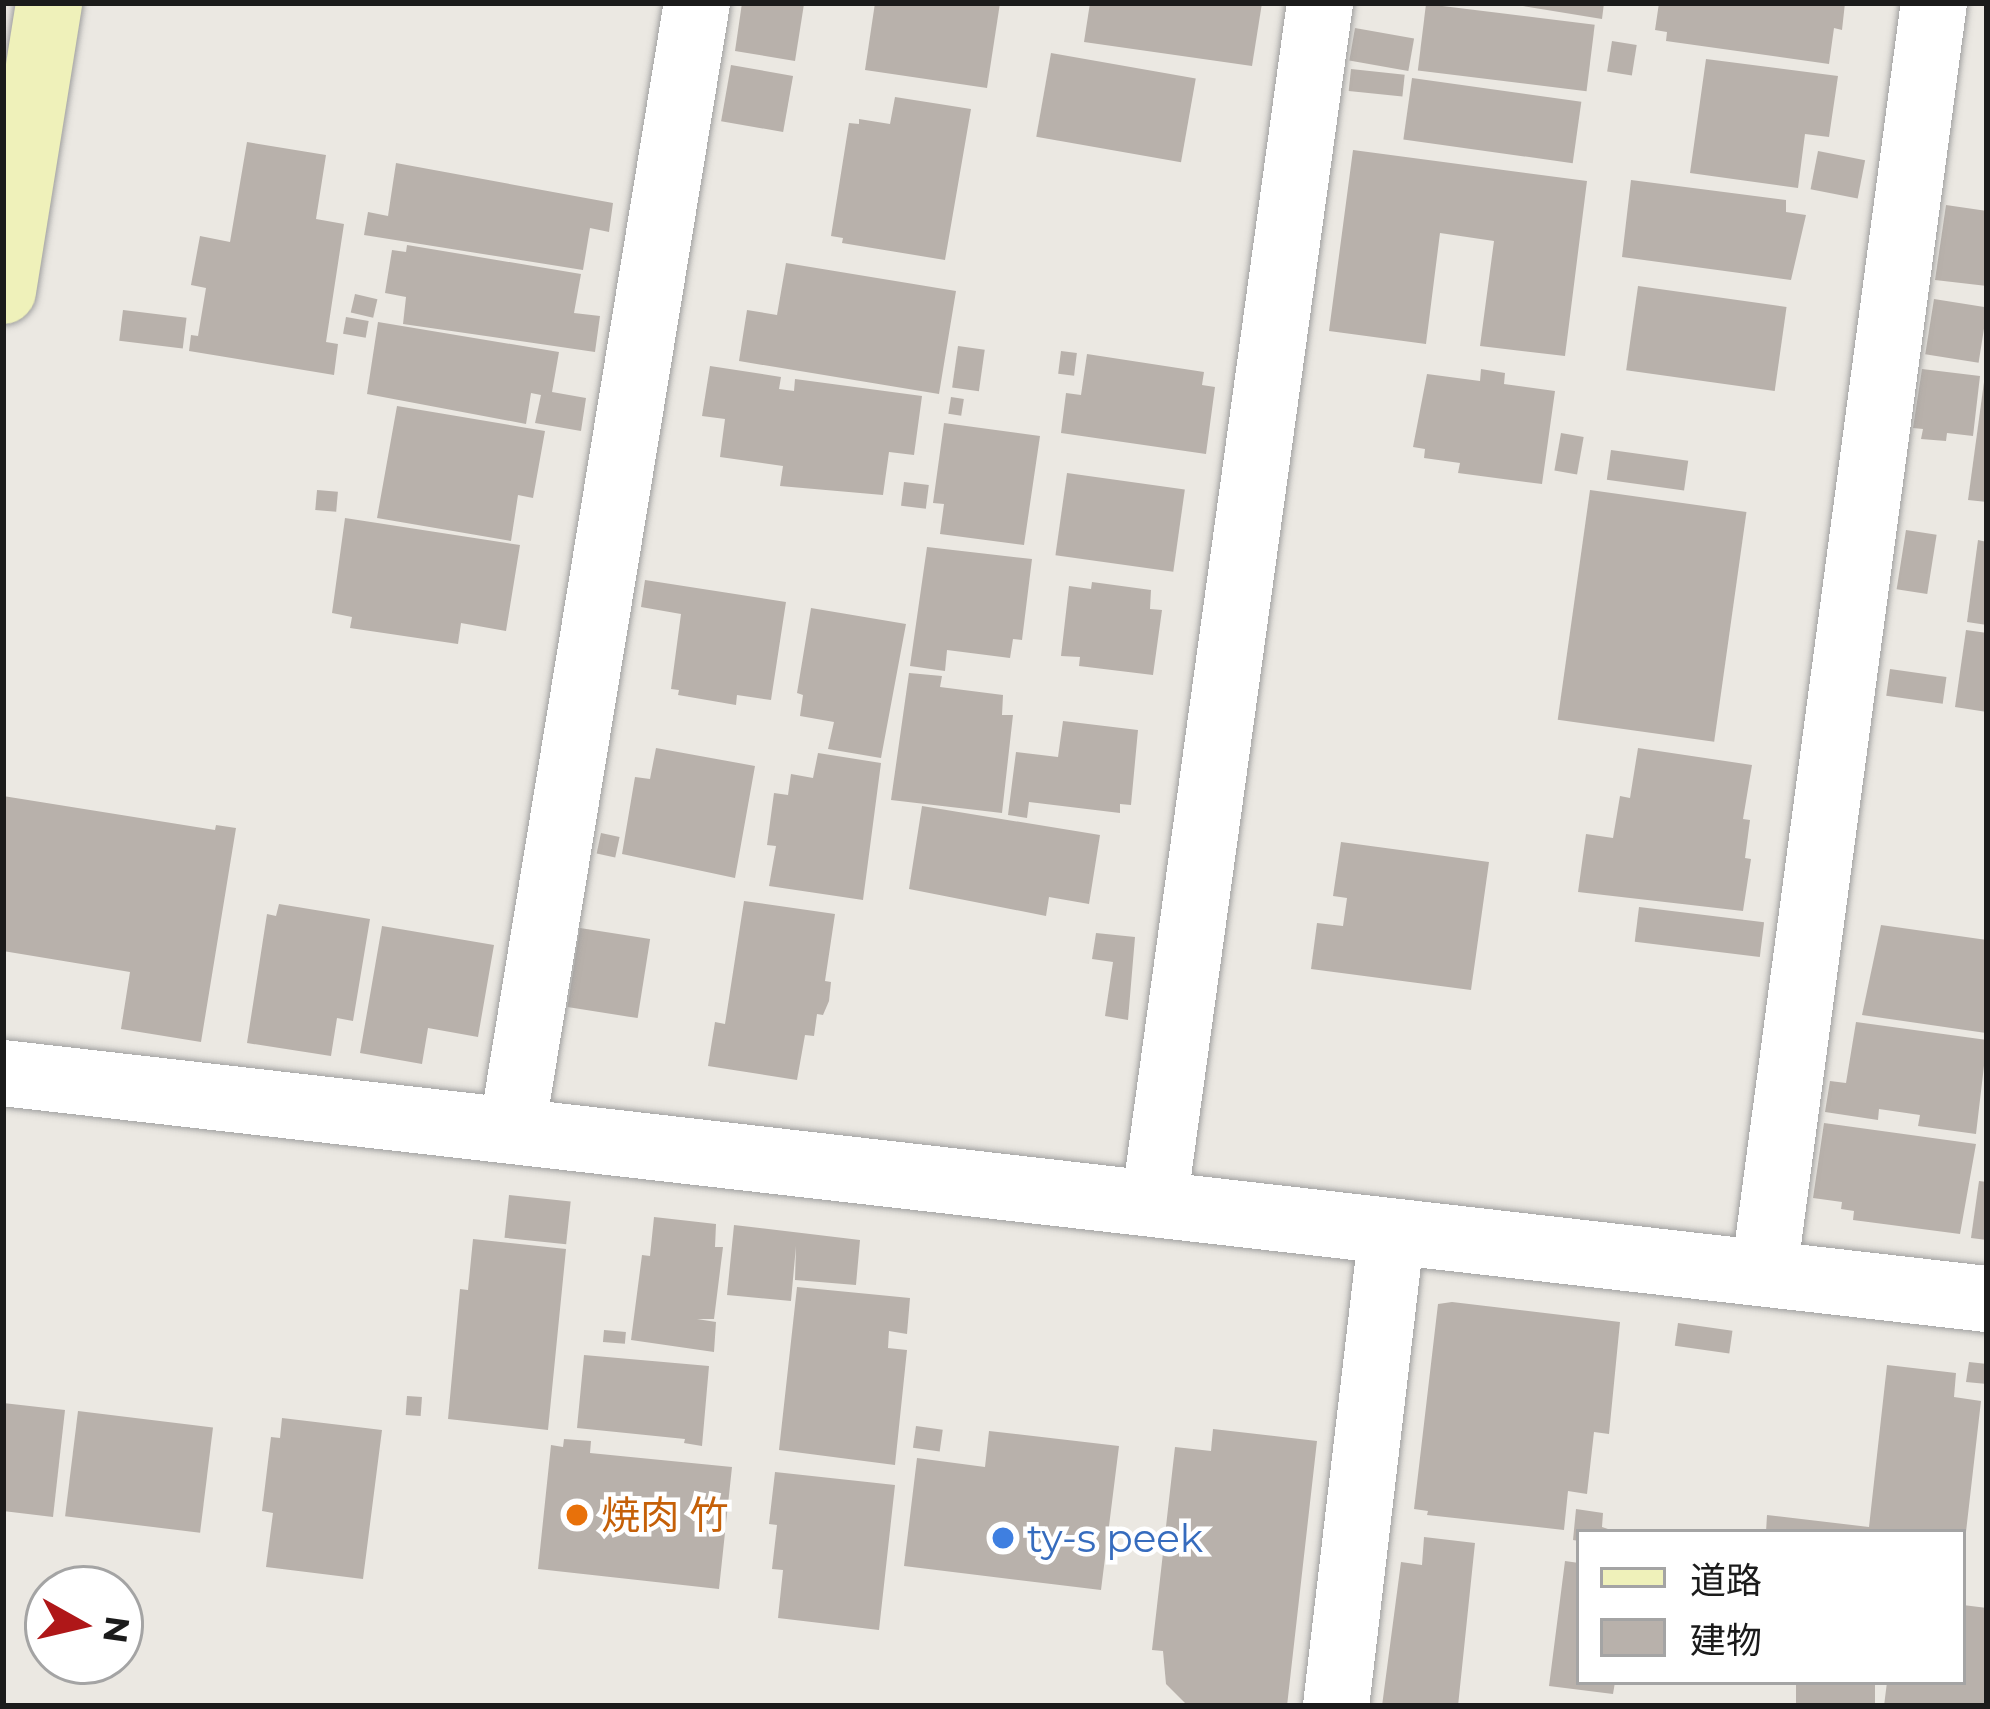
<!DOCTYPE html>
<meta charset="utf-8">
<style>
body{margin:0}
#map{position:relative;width:1990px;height:1709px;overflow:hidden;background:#ebe8e2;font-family:Montserrat,"Noto Sans JP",sans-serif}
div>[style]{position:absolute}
.building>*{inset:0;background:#b8b1ab;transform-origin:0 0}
.roads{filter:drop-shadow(0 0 3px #9f9f9f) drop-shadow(0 0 3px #9f9f9f)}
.minor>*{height:66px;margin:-33px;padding:0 33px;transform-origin:33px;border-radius:33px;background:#fff}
.secondary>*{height:66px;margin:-33px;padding:0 33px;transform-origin:33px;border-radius:33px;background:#eff1ba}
.dots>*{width:33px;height:33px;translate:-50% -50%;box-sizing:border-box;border:6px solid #fff;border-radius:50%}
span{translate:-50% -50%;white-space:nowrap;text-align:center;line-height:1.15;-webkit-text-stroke:9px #fff;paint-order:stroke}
.food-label{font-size:39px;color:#c56008}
.left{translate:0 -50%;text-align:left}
.shop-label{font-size:39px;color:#366cbe}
.frame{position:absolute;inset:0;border:6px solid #1b1b1b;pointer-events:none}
.legend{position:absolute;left:1576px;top:1529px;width:390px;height:156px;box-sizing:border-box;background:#fff;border:3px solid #a4a4a4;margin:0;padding:15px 21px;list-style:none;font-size:36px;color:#1b1b1b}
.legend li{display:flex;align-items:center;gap:24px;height:60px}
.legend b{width:60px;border:3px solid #a4a4a4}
.north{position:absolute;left:24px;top:1565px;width:120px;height:120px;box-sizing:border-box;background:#fff;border:3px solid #a4a4a4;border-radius:50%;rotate:98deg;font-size:33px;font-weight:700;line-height:48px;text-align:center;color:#1b1b1b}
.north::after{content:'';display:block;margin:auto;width:42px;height:54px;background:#af1718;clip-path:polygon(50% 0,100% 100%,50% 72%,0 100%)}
</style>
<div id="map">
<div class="building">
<i style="clip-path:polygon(742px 3px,804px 4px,795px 61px,735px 51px)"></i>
<i style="clip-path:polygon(875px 3px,1000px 3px,987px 88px,865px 70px)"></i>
<i style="clip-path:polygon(1090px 3px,1262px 3px,1252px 66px,1084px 42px)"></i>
<i style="clip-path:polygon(1504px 3px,1604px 3px,1602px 19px)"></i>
<i style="clip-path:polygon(1659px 3px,1845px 3px,1842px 30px,1834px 28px,1829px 64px,1666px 41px,1667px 32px,1655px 30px)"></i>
<i style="left:1426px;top:4px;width:170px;height:67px;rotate:7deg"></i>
<i style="left:1355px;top:28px;width:60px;height:33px;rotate:10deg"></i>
<i style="left:1612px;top:41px;width:25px;height:31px;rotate:9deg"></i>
<i style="left:1051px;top:53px;width:147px;height:85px;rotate:10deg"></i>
<i style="clip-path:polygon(1706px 59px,1838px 76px,1829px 137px,1805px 134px,1798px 188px,1690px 173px)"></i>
<i style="left:731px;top:65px;width:63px;height:57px;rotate:10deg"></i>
<i style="left:1351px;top:69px;width:54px;height:22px;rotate:6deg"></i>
<i style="left:1412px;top:78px;width:171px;height:62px;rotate:8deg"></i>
<i style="clip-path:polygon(895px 97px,971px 109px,945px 260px,842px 243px,843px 238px,831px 236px,849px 123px,859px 124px,859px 119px,890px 124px)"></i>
<i style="clip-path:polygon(247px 142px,326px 155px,316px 219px,344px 224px,326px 342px,338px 344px,334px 375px,189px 351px,191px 335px,198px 336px,206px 288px,191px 285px,200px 236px,230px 242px)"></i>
<i style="clip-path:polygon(1353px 150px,1587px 181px,1565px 356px,1480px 346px,1494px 241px,1440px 233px,1426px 344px,1329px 331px)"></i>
<i style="left:1818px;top:151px;width:48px;height:39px;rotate:11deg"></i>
<i style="clip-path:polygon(396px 163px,613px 203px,609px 232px,590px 228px,583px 270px,364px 235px,368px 212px,388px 216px)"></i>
<i style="clip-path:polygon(1631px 180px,1786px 200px,1786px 212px,1806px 215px,1791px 280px,1622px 257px)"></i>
<i style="clip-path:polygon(1946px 205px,1987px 211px,1987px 286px,1935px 280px)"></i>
<i style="clip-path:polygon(407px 245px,581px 274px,574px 313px,600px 316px,595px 352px,403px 324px,406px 297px,385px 293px,392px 250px,406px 252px)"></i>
<i style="clip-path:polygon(786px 263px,956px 291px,939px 394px,739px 361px,747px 310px,777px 315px)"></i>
<i style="left:1638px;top:286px;width:150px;height:85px;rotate:8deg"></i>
<i style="left:355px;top:294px;width:23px;height:19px;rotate:13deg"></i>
<i style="left:1934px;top:299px;width:54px;height:56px;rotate:9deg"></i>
<i style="left:123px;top:310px;width:64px;height:31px;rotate:7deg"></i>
<i style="left:346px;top:317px;width:23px;height:17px;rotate:10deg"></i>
<i style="clip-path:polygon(378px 322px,559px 352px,552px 392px,586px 398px,581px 431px,535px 423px,541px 395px,531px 393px,526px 424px,367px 394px)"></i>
<i style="left:958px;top:346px;width:27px;height:42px;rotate:8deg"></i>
<i style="left:1061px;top:351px;width:16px;height:23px;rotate:7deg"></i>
<i style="clip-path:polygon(1087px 354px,1204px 372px,1202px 385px,1215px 387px,1206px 454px,1061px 433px,1066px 393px,1081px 395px)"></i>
<i style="clip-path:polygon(710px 366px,781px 377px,779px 389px,794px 391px,795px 379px,922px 396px,914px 455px,889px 452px,883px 495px,780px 486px,783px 466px,720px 457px,725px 419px,702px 416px)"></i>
<i style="clip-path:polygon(1481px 369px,1505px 373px,1504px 384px,1555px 391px,1542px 484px,1458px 473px,1460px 463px,1424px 458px,1425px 449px,1413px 447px,1427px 374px,1480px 381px)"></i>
<i style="clip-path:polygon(1922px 369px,1980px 376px,1973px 436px,1947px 433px,1946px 441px,1921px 439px,1923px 429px,1913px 428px)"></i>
<i style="clip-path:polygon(1984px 382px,1987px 382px,1987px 502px,1968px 500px)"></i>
<i style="left:951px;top:397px;width:13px;height:17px;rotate:9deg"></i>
<i style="clip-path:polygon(397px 406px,545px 431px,533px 498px,518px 495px,511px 541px,377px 518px)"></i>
<i style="clip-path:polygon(944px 423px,1040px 436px,1024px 545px,940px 534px,944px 504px,933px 503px)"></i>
<i style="left:1561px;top:433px;width:23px;height:38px;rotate:10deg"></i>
<i style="left:1611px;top:450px;width:78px;height:30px;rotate:8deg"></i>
<i style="left:1067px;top:473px;width:119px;height:83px;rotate:8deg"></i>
<i style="left:904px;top:482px;width:25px;height:24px;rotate:7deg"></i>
<i style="left:317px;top:490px;width:21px;height:20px;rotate:5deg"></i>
<i style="left:1590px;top:490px;width:158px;height:232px;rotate:8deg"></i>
<i style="clip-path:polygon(345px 518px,520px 545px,506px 631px,461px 623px,458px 644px,350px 628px,352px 617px,332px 613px)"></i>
<i style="left:1906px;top:530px;width:31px;height:60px;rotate:9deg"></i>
<i style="clip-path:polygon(1978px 540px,1987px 542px,1987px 625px,1967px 622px)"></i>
<i style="clip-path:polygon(927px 547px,1032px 559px,1022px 640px,1013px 639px,1010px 658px,947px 650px,945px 671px,910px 666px)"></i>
<i style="clip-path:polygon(645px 580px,786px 602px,771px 700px,737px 695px,736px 705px,678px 695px,679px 690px,671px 689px,681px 614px,641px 607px)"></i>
<i style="clip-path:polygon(1092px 582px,1151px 590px,1150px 609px,1162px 610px,1153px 675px,1079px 666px,1080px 657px,1061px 656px,1069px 586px,1091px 589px)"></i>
<i style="clip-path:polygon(811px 608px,906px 624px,881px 758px,828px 749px,834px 722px,800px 716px,803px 695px,797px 693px)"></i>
<i style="clip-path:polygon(1966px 630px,1987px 633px,1987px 712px,1955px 707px)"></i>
<i style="left:1890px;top:669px;width:57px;height:27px;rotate:8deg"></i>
<i style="clip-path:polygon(909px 673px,942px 676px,940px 687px,1003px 695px,1002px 715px,1013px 715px,1002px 813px,891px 800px)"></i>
<i style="clip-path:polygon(1063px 721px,1138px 730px,1131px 805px,1120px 804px,1120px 813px,1029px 802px,1027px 818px,1008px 815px,1016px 752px,1058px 757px)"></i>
<i style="clip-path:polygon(656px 748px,755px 766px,735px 878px,622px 854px,635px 777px,650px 779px)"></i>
<i style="clip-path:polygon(1638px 748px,1752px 765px,1743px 819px,1750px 820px,1745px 858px,1751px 859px,1743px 911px,1578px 892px,1586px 834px,1613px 838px,1620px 796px,1630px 798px)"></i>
<i style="clip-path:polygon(818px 753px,881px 763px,863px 900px,769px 886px,776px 846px,767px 845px,774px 793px,788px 795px,791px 774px,813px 778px)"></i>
<i style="clip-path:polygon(3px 796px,215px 830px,216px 825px,236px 828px,201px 1042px,121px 1029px,130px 972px,3px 951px)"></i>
<i style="clip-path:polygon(922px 806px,1100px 835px,1089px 904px,1049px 897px,1046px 916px,909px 889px)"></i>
<i style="left:601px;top:833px;width:19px;height:21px;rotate:12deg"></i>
<i style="clip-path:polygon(1341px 842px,1489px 862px,1471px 990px,1311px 969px,1317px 923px,1343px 926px,1347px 898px,1333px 896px)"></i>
<i style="clip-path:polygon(744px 901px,835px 914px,825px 981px,831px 982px,829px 1001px,823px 1015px,817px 1014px,814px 1036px,805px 1035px,797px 1080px,708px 1066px,715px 1022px,725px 1024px)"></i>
<i style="clip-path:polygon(279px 904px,370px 919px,353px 1021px,337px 1018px,331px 1056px,247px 1043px,267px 914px,276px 916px)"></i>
<i style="left:1639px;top:907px;width:126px;height:35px;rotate:7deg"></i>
<i style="clip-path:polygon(1881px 925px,1987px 940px,1986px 1033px,1862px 1015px)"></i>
<i style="clip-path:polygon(382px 926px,494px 945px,478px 1037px,428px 1028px,422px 1064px,360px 1053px)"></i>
<i style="left:580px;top:928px;width:71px;height:80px;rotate:9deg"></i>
<i style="clip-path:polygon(1096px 933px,1135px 937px,1128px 1020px,1105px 1016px,1113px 962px,1092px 959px)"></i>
<i style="clip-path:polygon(1856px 1022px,1987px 1040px,1976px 1134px,1918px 1126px,1920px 1115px,1879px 1109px,1878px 1120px,1825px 1112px,1830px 1081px,1846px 1083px)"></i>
<i style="clip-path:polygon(1824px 1123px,1976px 1144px,1960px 1234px,1853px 1220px,1854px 1211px,1841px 1209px,1842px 1202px,1813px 1198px)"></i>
<i style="clip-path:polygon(1979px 1181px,1987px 1182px,1987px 1240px,1971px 1238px)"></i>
<i style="left:509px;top:1195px;width:62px;height:43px;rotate:6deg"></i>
<i style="clip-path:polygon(654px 1217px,716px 1224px,715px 1247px,723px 1247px,714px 1319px,697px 1319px,716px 1322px,714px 1352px,631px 1340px,642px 1255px,650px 1256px)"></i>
<i style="clip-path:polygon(734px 1225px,860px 1240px,856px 1285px,795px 1280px,796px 1246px,791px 1301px,727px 1295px)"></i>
<i style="clip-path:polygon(473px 1239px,566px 1249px,548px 1430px,448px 1419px,460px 1289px,468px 1290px)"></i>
<i style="clip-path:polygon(797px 1287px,910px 1298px,907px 1334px,889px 1331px,888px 1348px,907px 1350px,895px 1465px,779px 1450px)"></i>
<i style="clip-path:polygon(1452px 1302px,1620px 1322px,1609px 1434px,1594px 1432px,1587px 1494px,1568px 1491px,1564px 1530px,1427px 1515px,1428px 1511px,1414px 1509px,1438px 1304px)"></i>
<i style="left:1678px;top:1323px;width:55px;height:23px;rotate:8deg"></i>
<i style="left:604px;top:1330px;width:22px;height:12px;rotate:5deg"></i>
<i style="clip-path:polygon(584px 1355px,709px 1366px,702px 1446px,684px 1443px,685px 1439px,577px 1428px)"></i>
<i style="clip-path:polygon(1969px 1362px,1987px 1364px,1987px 1384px,1966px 1382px)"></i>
<i style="clip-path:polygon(1887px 1365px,1956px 1373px,1954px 1397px,1981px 1401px,1966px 1532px,1766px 1532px,1767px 1515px,1869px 1527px)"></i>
<i style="left:407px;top:1396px;width:15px;height:19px;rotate:4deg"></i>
<i style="clip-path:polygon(3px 1403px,65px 1410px,53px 1517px,3px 1511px)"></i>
<i style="left:78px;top:1411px;width:136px;height:106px;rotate:7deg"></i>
<i style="clip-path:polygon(282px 1418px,382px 1430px,363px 1579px,266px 1567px,273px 1513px,262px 1511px,271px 1437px,280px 1438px)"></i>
<i style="left:916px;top:1426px;width:27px;height:22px;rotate:8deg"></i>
<i style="clip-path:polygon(1213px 1429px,1317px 1441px,1287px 1706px,1185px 1703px,1166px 1684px,1163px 1651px,1152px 1650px,1175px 1447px,1211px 1451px)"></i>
<i style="clip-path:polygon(989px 1431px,1119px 1446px,1101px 1590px,904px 1566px,917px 1458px,985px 1467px)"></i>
<i style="clip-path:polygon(564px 1439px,591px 1441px,590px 1453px,732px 1467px,719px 1589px,538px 1569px,551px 1445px,563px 1447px)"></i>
<i style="clip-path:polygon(775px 1472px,895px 1485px,879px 1630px,778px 1618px,783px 1570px,772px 1569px,777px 1525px,769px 1524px)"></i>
<i style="clip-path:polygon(1576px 1509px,1603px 1513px,1602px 1527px,1617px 1532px,1579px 1532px,1579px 1541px,1573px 1540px)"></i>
<i style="clip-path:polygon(1424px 1537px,1475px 1543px,1458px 1706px,1382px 1706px,1401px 1562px,1422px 1565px)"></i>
<i style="clip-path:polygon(1565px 1561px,1579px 1563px,1579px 1682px,1615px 1682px,1613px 1694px,1549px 1686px)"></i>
<i style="clip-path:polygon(1963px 1605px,1987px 1608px,1987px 1706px,1884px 1706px,1887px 1682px,1963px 1682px)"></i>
<i style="left:1796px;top:1682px;width:79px;height:24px"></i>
</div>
<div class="roads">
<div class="minor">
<i style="left:3px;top:1073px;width:1997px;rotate:6.5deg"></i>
<i style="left:512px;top:1130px;width:1142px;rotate:-80.68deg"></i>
<i style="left:1154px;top:1204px;width:1212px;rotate:-82.13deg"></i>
<i style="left:1764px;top:1273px;width:1281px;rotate:-82.38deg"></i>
<i style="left:1336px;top:1706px;width:478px;rotate:-83.3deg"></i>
</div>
<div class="secondary">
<i style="left:3px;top:291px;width:292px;rotate:-80.9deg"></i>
</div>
</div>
<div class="dots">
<i style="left:577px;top:1515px;background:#e8710a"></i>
<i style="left:1003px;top:1538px;background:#3f7fe0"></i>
</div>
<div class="food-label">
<span class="left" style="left:601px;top:1515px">焼肉 竹</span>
</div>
<div class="shop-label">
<span class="left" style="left:1027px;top:1538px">ty-s peek</span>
</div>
<div class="frame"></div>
<ul class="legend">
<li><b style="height:15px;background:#eff1ba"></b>道路</li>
<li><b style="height:33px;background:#b8b1ab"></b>建物</li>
</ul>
<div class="north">N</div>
</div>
